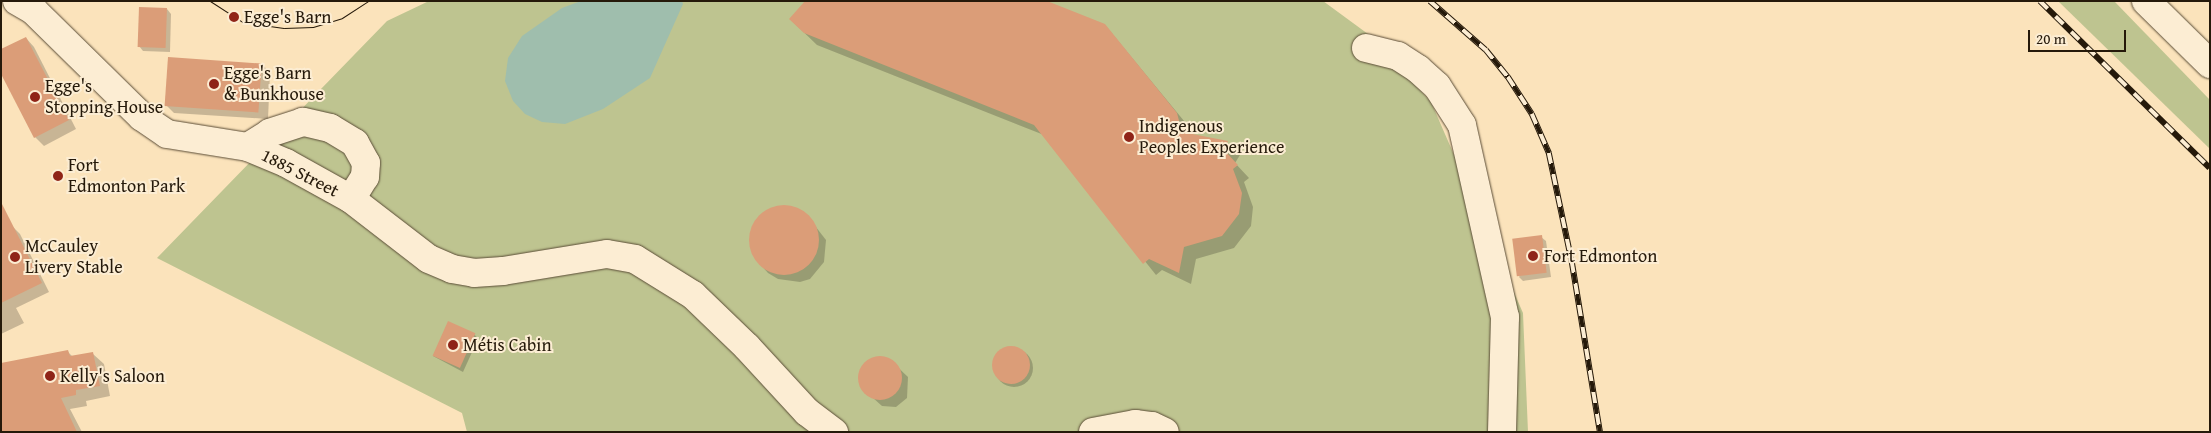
<!DOCTYPE html>
<meta charset="utf-8">
<style>
body{margin:0}
#map{position:relative;width:2211px;height:433px;overflow:hidden;background:#fbe3bb;font-family:"Gentium Book Plus",serif}
div>[style]{position:absolute}
.green>*{inset:0;background:#bec490}
.water>*{inset:0;background:#9fbead}
.shadow>*{inset:0;background:#0003}
.round{border-radius:50%}
.building>*{inset:0;background:#db9d78;transform-origin:0 0}
.roads{filter:drop-shadow(0 0 1px #5a4c36) drop-shadow(0 0 1px #5a4c36)}
.minor>*{height:28px;margin:-14px;padding:0 14px;transform-origin:14px;border-radius:14px;background:#fcedd3}
.tram>*{height:1px;margin:-0.5px;padding:0 0.5px;transform-origin:0.5px;border-radius:0.5px;background:#25190a}
.rail>*{height:5.5px;margin-top:-2.75px;transform-origin:0;background:repeating-linear-gradient(90deg,#fcedd3 0 11px,#25190a 0 22px);box-sizing:border-box;border-block:1px solid #25190a}
.dots>*{width:14px;height:14px;translate:-50% -50%;box-sizing:border-box;border:2px solid #fcedd3;border-radius:50%}
span{translate:-50% -50%;white-space:nowrap;text-align:center;line-height:1.15;-webkit-text-stroke:4px #fcedd3;paint-order:stroke}
.poi-label{font-size:18px;color:#25190a}
.left{translate:0 -50%;text-align:left}
.street-label{font-size:18px;color:#25190a}
.frame{position:absolute;inset:0;border:2px solid #25190a;pointer-events:none}
.scale{position:absolute;left:2028px;top:30px;width:98px;height:22px;box-sizing:border-box;border:2px solid #25190a;border-top:0;padding-left:6px;font-size:15px;line-height:18px;white-space:nowrap;color:#25190a;-webkit-text-stroke:4px #fcedd3;paint-order:stroke}
</style>
<div id="map">
<div class="green">
<i style="clip-path:polygon(429px 1px,1323px 1px,1368px 34px,1431px 102px,1523px 313px,1528px 432px,467px 432px,462px 413px,157px 258px,387px 21px)"></i>
<i style="clip-path:polygon(2058px 1px,2114px 1px,2210px 100px,2210px 149px)"></i>
</div>
<div class="water">
<i style="clip-path:polygon(581px 1px,682px 1px,683px 4px,650px 78px,603px 109px,565px 124px,542px 122px,525px 114px,513px 101px,505px 81px,508px 58px,522px 36px,562px 8px)"></i>
</div>
<div class="shadow">
<i style="clip-path:polygon(167px 9px,171px 14px,170px 52px,143px 51px,139px 46px)"></i>
<i style="clip-path:polygon(790px 19px,1105px 25px,1189px 127px,1191px 135px,1228px 143px,1240px 155px,1235px 163px,1249px 178px,1244px 182px,1253px 207px,1251px 226px,1234px 248px,1196px 259px,1191px 284px,1162px 270px,1156px 275px,1044px 135px,817px 45px)"></i>
<i style="clip-path:polygon(26px 38px,34px 47px,76px 129px,44px 146px,35px 137px,1px 71px)"></i>
<i style="clip-path:polygon(262px 64px,270px 73px,268px 119px,174px 113px,166px 105px)"></i>
<i style="clip-path:polygon(794px 208px,812px 222px,826px 240px,824px 262px,810px 279px,800px 282px,778px 279px,768px 273px,760px 264px,750px 244px,755px 223px,772px 209px)"></i>
<i style="clip-path:polygon(12px 226px,20px 234px,49px 292px,16px 308px,24px 323px,1px 334px,1px 231px)"></i>
<i style="clip-path:polygon(1541px 237px,1546px 241px,1551px 277px,1523px 281px,1519px 277px)"></i>
<i style="clip-path:polygon(474px 334px,478px 339px,463px 372px,433px 356px)"></i>
<i class="round" style="left:995px;top:349px;width:38px;height:38px"></i>
<i style="clip-path:polygon(68px 352px,73px 357px,93px 354px,104px 364px,110px 396px,86px 401px,87px 406px,70px 409px,82px 432px,1px 432px)"></i>
<i style="clip-path:polygon(889px 359px,908px 377px,907px 398px,896px 407px,882px 406px,863px 389px,861px 370px,870px 360px)"></i>
</div>
<div class="building">
<i style="clip-path:polygon(805px 1px,1047px 1px,1105px 24px,1177px 113px,1182px 132px,1228px 141px,1224px 150px,1238px 165px,1233px 169px,1242px 193px,1239px 214px,1222px 236px,1184px 247px,1179px 273px,1149px 259px,1143px 264px,1034px 125px,804px 33px,789px 19px)"></i>
<i style="left:139px;top:7px;width:28px;height:40px;rotate:2deg"></i>
<i style="clip-path:polygon(26px 37px,69px 120px,34px 138px,1px 74px,1px 49px)"></i>
<i style="left:168px;top:57px;width:94px;height:49px;rotate:4deg"></i>
<i style="clip-path:polygon(1px 202px,42px 283px,1px 303px)"></i>
<i class="round" style="left:749px;top:205px;width:70px;height:70px"></i>
<i style="left:1542px;top:235px;width:38px;height:30px;rotate:83deg"></i>
<i style="left:448px;top:321px;width:30px;height:38px;rotate:24deg"></i>
<i class="round" style="left:992px;top:346px;width:38px;height:38px"></i>
<i style="clip-path:polygon(68px 350px,70px 356px,93px 352px,100px 386px,76px 390px,76px 395px,61px 398px,77px 432px,1px 432px,1px 363px)"></i>
<i class="round" style="left:858px;top:356px;width:44px;height:44px"></i>
</div>
<div class="roads">
<div class="minor">
<i style="left:17px;top:1px;width:20px;rotate:30deg"></i>
<i style="left:34px;top:11px;width:151px;rotate:44.5deg"></i>
<i style="left:142px;top:117px;width:30px;rotate:34deg"></i>
<i style="left:167px;top:134px;width:82px;rotate:9.1deg"></i>
<i style="left:248px;top:147px;width:41px;rotate:22.8deg"></i>
<i style="left:286px;top:163px;width:74px;rotate:29deg"></i>
<i style="left:351px;top:199px;width:26px;rotate:-58deg"></i>
<i style="left:365px;top:177px;width:14px;rotate:-86deg"></i>
<i style="left:366px;top:163px;width:23px;rotate:-119deg"></i>
<i style="left:355px;top:143px;width:29px;rotate:-149deg"></i>
<i style="left:330px;top:128px;width:28px;rotate:-167deg"></i>
<i style="left:303px;top:122px;width:35px;rotate:162deg"></i>
<i style="left:270px;top:133px;width:26px;rotate:148deg"></i>
<i style="left:2146px;top:1px;width:90px;rotate:44.5deg"></i>
<i style="left:1366px;top:48px;width:33px;rotate:14deg"></i>
<i style="left:1398px;top:56px;width:24px;rotate:33deg"></i>
<i style="left:1418px;top:69px;width:25px;rotate:42deg"></i>
<i style="left:1437px;top:86px;width:46px;rotate:57.3deg"></i>
<i style="left:1462px;top:125px;width:197px;rotate:77.4deg"></i>
<i style="left:1505px;top:317px;width:115px;rotate:91.5deg"></i>
<i style="left:351px;top:199px;width:98px;rotate:37.6deg"></i>
<i style="left:429px;top:259px;width:25px;rotate:23deg"></i>
<i style="left:452px;top:269px;width:22px;rotate:10deg"></i>
<i style="left:474px;top:273px;width:29px;rotate:-4deg"></i>
<i style="left:503px;top:271px;width:105px;rotate:-9.3deg"></i>
<i style="left:607px;top:254px;width:28px;rotate:10deg"></i>
<i style="left:635px;top:259px;width:68px;rotate:31.8deg"></i>
<i style="left:693px;top:295px;width:75px;rotate:43.9deg"></i>
<i style="left:747px;top:347px;width:88px;rotate:47.3deg"></i>
<i style="left:807px;top:412px;width:34px;rotate:37deg"></i>
<i style="left:1093px;top:432px;width:43px;rotate:-10.8deg"></i>
<i style="left:1135px;top:424px;width:17px;rotate:7deg"></i>
<i style="left:1152px;top:426px;width:14px;rotate:25deg"></i>
</div>
</div>
<div class="tram">
<i style="left:210px;top:1px;width:38px;rotate:33deg"></i>
<i style="left:242px;top:22px;width:42px;rotate:8.1deg"></i>
<i style="left:284px;top:28px;width:29px;rotate:-2deg"></i>
<i style="left:313px;top:27px;width:30px;rotate:-17deg"></i>
<i style="left:342px;top:18px;width:31px;rotate:-33deg"></i>
</div>
<div class="rail">
<i style="left:1430px;top:1px;width:74px;rotate:41.2deg"></i>
<i style="left:1486px;top:50px;width:35px;rotate:51deg"></i>
<i style="left:1508px;top:77px;width:44px;rotate:57deg"></i>
<i style="left:1532px;top:114px;width:43px;rotate:66.4deg"></i>
<i style="left:1549px;top:153px;width:111px;rotate:78.1deg"></i>
<i style="left:1572px;top:262px;width:172px;rotate:80.6deg"></i>
<i style="left:2040px;top:1px;width:238px;rotate:44.5deg"></i>
</div>
<div class="dots">
<i style="left:234px;top:17px;background:#8f2418"></i>
<i style="left:214px;top:84px;background:#8f2418"></i>
<i style="left:35px;top:97px;background:#8f2418"></i>
<i style="left:1129px;top:137px;background:#8f2418"></i>
<i style="left:58px;top:176px;background:#8f2418"></i>
<i style="left:1533px;top:256px;background:#8f2418"></i>
<i style="left:15px;top:257px;background:#8f2418"></i>
<i style="left:453px;top:345px;background:#8f2418"></i>
<i style="left:50px;top:376px;background:#8f2418"></i>
</div>
<div class="poi-label">
<span class="left" style="left:244px;top:17px">Egge's Barn</span>
<span class="left" style="left:224px;top:84px">Egge's Barn<br>&amp; Bunkhouse</span>
<span class="left" style="left:45px;top:97px">Egge's<br>Stopping House</span>
<span class="left" style="left:1139px;top:137px">Indigenous<br>Peoples Experience</span>
<span class="left" style="left:68px;top:176px">Fort<br>Edmonton Park</span>
<span class="left" style="left:25px;top:257px">McCauley<br>Livery Stable</span>
<span class="left" style="left:1544px;top:256px">Fort Edmonton</span>
<span class="left" style="left:463px;top:345px">Métis Cabin</span>
<span class="left" style="left:60px;top:376px">Kelly's Saloon</span>
</div>
<div class="street-label">
<span style="left:300px;top:173px;rotate:27deg">1885 Street</span>
</div>
<div class="frame"></div>
<div class="scale">20 m</div>
</div>
